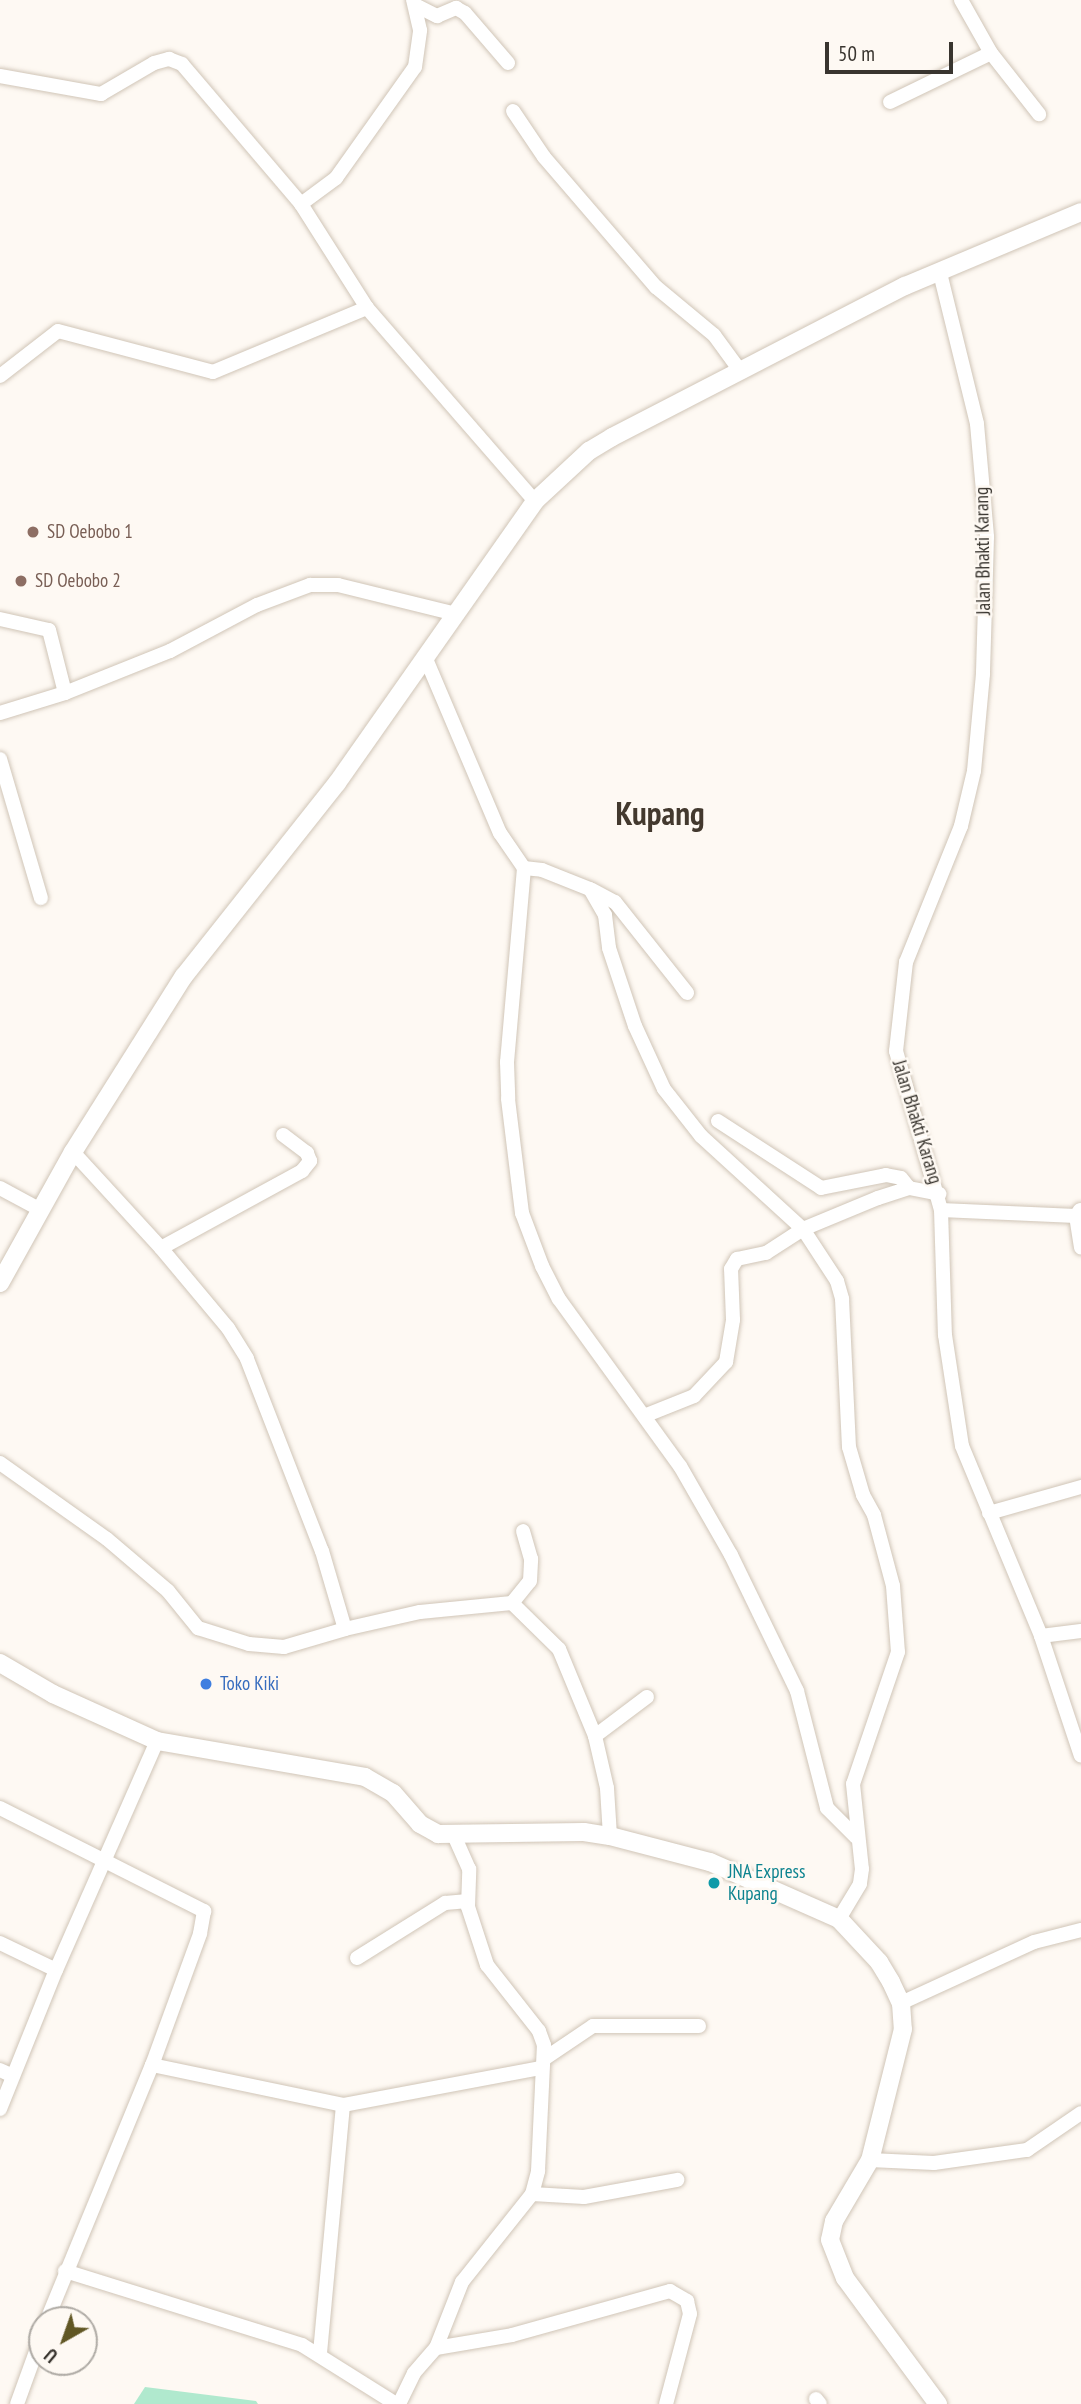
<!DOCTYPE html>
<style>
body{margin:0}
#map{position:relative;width:1081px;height:2404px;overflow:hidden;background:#fef9f3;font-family:"PT Sans Narrow",sans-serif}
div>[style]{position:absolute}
.green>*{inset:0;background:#b0e9ce}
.roads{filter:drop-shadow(0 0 2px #d0c5b7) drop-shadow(0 0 2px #d0c5b7)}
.minor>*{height:14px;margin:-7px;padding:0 7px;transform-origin:7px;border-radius:7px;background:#fff}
.tertiary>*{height:18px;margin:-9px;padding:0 9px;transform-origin:9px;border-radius:9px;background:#fff}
.dots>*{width:19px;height:19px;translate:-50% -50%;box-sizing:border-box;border:4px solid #fef9f3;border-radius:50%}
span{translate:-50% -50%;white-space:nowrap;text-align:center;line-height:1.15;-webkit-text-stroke:5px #fef9f3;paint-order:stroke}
.education-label{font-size:19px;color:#785e54}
.left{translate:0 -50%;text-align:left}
.street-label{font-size:19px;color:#39352f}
.shop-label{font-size:19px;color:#366cbe}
.culture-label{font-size:19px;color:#0d838f}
.town-label{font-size:33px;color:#43392e;font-weight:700}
.north{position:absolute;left:28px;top:2306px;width:70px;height:70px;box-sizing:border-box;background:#fef9f3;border:2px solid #afaba5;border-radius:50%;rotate:220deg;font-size:19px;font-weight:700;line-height:28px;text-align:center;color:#39352f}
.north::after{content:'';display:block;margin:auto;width:24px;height:32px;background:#615724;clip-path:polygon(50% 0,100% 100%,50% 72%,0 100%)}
.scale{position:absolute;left:825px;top:42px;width:128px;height:32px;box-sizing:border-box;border:4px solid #39352f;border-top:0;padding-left:9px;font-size:21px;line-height:24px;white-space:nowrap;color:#39352f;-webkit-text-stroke:5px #fef9f3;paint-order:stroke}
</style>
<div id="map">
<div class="green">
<i style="clip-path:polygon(145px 2387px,256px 2401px,258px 2404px,134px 2404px)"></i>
</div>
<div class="roads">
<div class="minor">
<i style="left:961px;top:0;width:61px;rotate:60.5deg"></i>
<i style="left:991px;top:53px;width:78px;rotate:51.8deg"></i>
<i style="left:415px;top:5px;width:25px;rotate:27deg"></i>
<i style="left:437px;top:16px;width:21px;rotate:-23deg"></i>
<i style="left:456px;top:8px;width:10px;rotate:29deg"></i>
<i style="left:465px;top:13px;width:66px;rotate:49.3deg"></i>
<i style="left:0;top:76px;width:103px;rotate:10.1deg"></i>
<i style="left:101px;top:94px;width:61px;rotate:-30.3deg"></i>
<i style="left:154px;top:63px;width:16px;rotate:-15deg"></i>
<i style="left:169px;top:59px;width:14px;rotate:21deg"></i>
<i style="left:182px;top:64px;width:184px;rotate:49.6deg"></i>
<i style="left:301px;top:204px;width:123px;rotate:57.6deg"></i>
<i style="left:367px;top:308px;width:256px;rotate:49deg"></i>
<i style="left:890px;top:102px;width:112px;rotate:-25.9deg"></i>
<i style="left:513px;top:111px;width:55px;rotate:56deg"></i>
<i style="left:544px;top:157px;width:172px;rotate:49.3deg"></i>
<i style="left:656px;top:287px;width:75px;rotate:39.6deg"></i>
<i style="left:714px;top:335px;width:46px;rotate:53.9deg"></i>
<i style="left:301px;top:204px;width:44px;rotate:-36.6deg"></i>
<i style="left:336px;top:178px;width:136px;rotate:-54.6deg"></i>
<i style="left:415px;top:67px;width:37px;rotate:-82deg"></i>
<i style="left:420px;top:30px;width:31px;rotate:-103deg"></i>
<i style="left:940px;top:273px;width:155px;rotate:76.2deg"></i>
<i style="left:977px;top:424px;width:113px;rotate:84.9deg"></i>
<i style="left:987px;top:537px;width:137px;rotate:91.7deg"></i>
<i style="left:983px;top:674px;width:97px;rotate:95.3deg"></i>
<i style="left:974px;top:771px;width:57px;rotate:103.3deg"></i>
<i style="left:961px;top:826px;width:147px;rotate:112deg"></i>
<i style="left:906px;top:962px;width:90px;rotate:96.4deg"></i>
<i style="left:896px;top:1051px;width:165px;rotate:74.2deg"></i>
<i style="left:941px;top:1210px;width:125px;rotate:88.2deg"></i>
<i style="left:945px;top:1335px;width:112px;rotate:81.3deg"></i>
<i style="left:962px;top:1446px;width:206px;rotate:67.4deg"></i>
<i style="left:1041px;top:1636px;width:126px;rotate:71.6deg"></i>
<i style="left:0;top:376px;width:73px;rotate:-37.8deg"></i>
<i style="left:58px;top:331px;width:160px;rotate:14.8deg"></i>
<i style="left:213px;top:372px;width:167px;rotate:-22.6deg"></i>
<i style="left:0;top:619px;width:50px;rotate:12.7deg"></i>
<i style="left:49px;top:630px;width:65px;rotate:75.7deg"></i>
<i style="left:426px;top:659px;width:189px;rotate:67deg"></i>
<i style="left:500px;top:833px;width:42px;rotate:55.6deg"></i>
<i style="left:524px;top:868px;width:195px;rotate:95deg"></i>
<i style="left:507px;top:1062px;width:37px;rotate:88deg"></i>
<i style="left:508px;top:1099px;width:115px;rotate:83deg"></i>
<i style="left:522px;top:1213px;width:57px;rotate:69.3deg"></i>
<i style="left:542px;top:1266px;width:37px;rotate:63deg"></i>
<i style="left:559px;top:1299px;width:206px;rotate:54.1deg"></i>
<i style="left:680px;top:1466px;width:103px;rotate:60.2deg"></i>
<i style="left:731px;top:1555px;width:151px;rotate:64.1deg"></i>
<i style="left:797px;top:1691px;width:121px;rotate:75.6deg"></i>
<i style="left:827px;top:1808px;width:41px;rotate:45deg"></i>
<i style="left:0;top:713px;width:68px;rotate:-17.1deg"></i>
<i style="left:65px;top:693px;width:113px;rotate:-21.8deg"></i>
<i style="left:170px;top:651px;width:98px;rotate:-27.9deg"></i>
<i style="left:257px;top:605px;width:57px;rotate:-20.7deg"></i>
<i style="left:310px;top:585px;width:28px"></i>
<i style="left:338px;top:585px;width:122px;rotate:13.8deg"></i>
<i style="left:0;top:759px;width:145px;rotate:73.6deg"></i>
<i style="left:524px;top:868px;width:18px;rotate:6deg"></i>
<i style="left:542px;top:870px;width:52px;rotate:21.6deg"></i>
<i style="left:590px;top:889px;width:30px;rotate:60deg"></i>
<i style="left:605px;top:915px;width:33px;rotate:83deg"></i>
<i style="left:609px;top:948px;width:82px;rotate:71.6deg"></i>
<i style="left:635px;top:1026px;width:69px;rotate:65.3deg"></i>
<i style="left:664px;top:1089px;width:60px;rotate:51.8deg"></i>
<i style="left:701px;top:1136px;width:138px;rotate:42.4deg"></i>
<i style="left:803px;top:1229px;width:62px;rotate:56.8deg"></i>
<i style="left:837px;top:1281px;width:19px;rotate:74deg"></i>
<i style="left:842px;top:1299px;width:148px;rotate:87.3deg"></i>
<i style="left:849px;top:1447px;width:50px;rotate:73.7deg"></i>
<i style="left:863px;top:1495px;width:23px;rotate:61deg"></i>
<i style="left:874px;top:1515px;width:73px;rotate:75deg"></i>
<i style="left:893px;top:1586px;width:66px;rotate:85.7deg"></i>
<i style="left:898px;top:1652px;width:139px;rotate:108.8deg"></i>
<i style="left:853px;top:1784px;width:85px;rotate:84deg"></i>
<i style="left:862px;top:1869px;width:15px;rotate:98deg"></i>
<i style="left:860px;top:1884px;width:41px;rotate:121deg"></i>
<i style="left:592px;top:890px;width:26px;rotate:28deg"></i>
<i style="left:615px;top:902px;width:116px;rotate:51.6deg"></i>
<i style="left:718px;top:1121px;width:123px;rotate:33deg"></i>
<i style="left:821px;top:1188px;width:66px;rotate:-11.3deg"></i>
<i style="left:886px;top:1175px;width:15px;rotate:11deg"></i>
<i style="left:901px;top:1178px;width:13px;rotate:51deg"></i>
<i style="left:73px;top:1152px;width:130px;rotate:47.5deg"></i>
<i style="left:161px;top:1248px;width:104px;rotate:50.1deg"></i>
<i style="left:228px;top:1328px;width:36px;rotate:58deg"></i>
<i style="left:247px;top:1359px;width:206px;rotate:68.7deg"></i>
<i style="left:322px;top:1551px;width:81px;rotate:73.6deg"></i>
<i style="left:345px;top:1629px;width:77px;rotate:-12.8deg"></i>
<i style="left:420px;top:1612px;width:92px;rotate:-5.6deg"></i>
<i style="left:512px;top:1603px;width:28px;rotate:-51deg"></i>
<i style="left:530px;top:1581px;width:22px;rotate:-87deg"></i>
<i style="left:531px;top:1559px;width:29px;rotate:-106deg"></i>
<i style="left:0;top:1188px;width:44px;rotate:28.3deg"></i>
<i style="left:941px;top:1210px;width:135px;rotate:2.5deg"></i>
<i style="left:1080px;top:1210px;width:7px;rotate:124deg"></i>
<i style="left:1076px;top:1216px;width:32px;rotate:81deg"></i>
<i style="left:161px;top:1248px;width:161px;rotate:-28.6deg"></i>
<i style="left:302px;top:1171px;width:13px;rotate:-51deg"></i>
<i style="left:310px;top:1161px;width:9px;rotate:-111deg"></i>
<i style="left:307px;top:1153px;width:30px;rotate:-143deg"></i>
<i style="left:644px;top:1416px;width:54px;rotate:-21.8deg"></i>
<i style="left:694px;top:1396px;width:47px;rotate:-46.7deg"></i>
<i style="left:726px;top:1362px;width:43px;rotate:-80.5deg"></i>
<i style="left:733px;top:1320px;width:51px;rotate:-92.2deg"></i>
<i style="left:731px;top:1269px;width:12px;rotate:-59deg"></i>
<i style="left:737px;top:1259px;width:30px;rotate:-12deg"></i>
<i style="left:766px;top:1253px;width:44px;rotate:-33deg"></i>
<i style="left:803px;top:1229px;width:81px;rotate:-22.5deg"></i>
<i style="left:878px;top:1198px;width:33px;rotate:-18deg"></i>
<i style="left:909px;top:1188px;width:31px;rotate:11deg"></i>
<i style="left:0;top:1463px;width:131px;rotate:35.4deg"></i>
<i style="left:107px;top:1539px;width:80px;rotate:40.4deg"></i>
<i style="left:168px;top:1591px;width:48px;rotate:51deg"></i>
<i style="left:198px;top:1628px;width:53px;rotate:17.4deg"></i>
<i style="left:249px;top:1644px;width:35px;rotate:5deg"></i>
<i style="left:284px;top:1647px;width:64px;rotate:-16.4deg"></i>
<i style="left:989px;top:1513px;width:96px;rotate:-15.8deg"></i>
<i style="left:512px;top:1603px;width:66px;rotate:44.4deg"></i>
<i style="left:559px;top:1649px;width:94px;rotate:67.5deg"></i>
<i style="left:1041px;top:1636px;width:40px;rotate:-7.1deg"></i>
<i style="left:0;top:1808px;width:229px;rotate:26.8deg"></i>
<i style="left:204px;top:1911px;width:23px;rotate:100deg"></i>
<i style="left:200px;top:1934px;width:140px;rotate:110.1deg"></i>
<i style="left:152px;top:2065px;width:276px;rotate:112.4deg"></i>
<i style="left:610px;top:1836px;width:48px;rotate:-93.6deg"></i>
<i style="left:607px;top:1788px;width:53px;rotate:-103deg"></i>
<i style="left:595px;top:1736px;width:65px;rotate:-36.9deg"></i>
<i style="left:0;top:1943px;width:62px;rotate:25.7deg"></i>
<i style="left:357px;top:1958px;width:104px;rotate:-32deg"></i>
<i style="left:445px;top:1903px;width:23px;rotate:-5deg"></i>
<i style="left:901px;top:2003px;width:146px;rotate:-24.6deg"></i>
<i style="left:1034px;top:1942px;width:49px;rotate:-14.3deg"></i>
<i style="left:544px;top:2059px;width:59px;rotate:-34deg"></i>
<i style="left:593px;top:2026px;width:106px"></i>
<i style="left:152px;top:2065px;width:195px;rotate:11.8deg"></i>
<i style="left:0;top:2070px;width:14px;rotate:25deg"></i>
<i style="left:0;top:2109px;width:150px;rotate:-68.1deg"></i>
<i style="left:56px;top:1970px;width:250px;rotate:-66.2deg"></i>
<i style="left:870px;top:2160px;width:64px;rotate:2.7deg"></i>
<i style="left:934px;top:2163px;width:94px;rotate:-8deg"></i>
<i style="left:1027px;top:2150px;width:65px;rotate:-34.4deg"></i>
<i style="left:532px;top:2194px;width:52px;rotate:3.3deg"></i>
<i style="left:584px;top:2197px;width:95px;rotate:-10.4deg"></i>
<i style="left:65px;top:2271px;width:248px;rotate:17.3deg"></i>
<i style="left:302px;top:2345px;width:111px;rotate:32.1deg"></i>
<i style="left:436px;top:2348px;width:77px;rotate:-9.7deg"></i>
<i style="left:512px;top:2335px;width:164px;rotate:-15.6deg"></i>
<i style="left:670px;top:2291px;width:20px;rotate:30deg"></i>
<i style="left:687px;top:2301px;width:13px;rotate:77deg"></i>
<i style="left:690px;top:2314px;width:93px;rotate:104.9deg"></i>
<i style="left:320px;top:2353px;width:249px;rotate:-84.7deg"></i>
<i style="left:343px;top:2105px;width:200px;rotate:-10.6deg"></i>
<i style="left:816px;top:2399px;width:6px;rotate:51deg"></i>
<i style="left:17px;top:2404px;width:73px;rotate:-70.1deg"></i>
<i style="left:399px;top:2404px;width:34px;rotate:-64deg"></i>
<i style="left:414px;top:2373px;width:33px;rotate:-49deg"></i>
<i style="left:436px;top:2348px;width:71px;rotate:-68.5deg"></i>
<i style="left:462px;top:2282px;width:112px;rotate:-51.5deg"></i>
<i style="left:532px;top:2194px;width:24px;rotate:-75deg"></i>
<i style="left:538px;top:2171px;width:126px;rotate:-87.3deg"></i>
<i style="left:544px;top:2045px;width:15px;rotate:-110deg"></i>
<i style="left:539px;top:2031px;width:84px;rotate:-128.2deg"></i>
<i style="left:487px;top:1965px;width:61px;rotate:-108.1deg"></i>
<i style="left:468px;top:1907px;width:38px;rotate:-88deg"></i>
<i style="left:469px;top:1869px;width:36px;rotate:-114deg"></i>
</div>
<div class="tertiary">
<i style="left:0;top:1283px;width:150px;rotate:-60.9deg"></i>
<i style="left:73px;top:1152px;width:208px;rotate:-57.8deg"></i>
<i style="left:184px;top:976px;width:246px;rotate:-51.6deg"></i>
<i style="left:337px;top:783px;width:345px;rotate:-54.9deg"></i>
<i style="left:535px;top:501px;width:74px;rotate:-42.8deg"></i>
<i style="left:589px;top:451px;width:27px;rotate:-31deg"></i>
<i style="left:612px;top:437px;width:330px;rotate:-27.3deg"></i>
<i style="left:905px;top:286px;width:191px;rotate:-22.8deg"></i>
<i style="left:0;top:1663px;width:61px;rotate:30.3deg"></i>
<i style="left:53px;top:1694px;width:114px;rotate:24.3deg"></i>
<i style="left:157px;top:1741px;width:211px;rotate:9.8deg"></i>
<i style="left:365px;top:1777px;width:32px;rotate:30deg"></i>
<i style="left:393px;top:1793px;width:41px;rotate:48.9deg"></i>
<i style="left:420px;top:1824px;width:21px;rotate:29deg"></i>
<i style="left:438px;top:1834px;width:146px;rotate:-0.8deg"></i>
<i style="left:584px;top:1832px;width:26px;rotate:9deg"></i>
<i style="left:610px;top:1836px;width:103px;rotate:14.6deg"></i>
<i style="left:710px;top:1862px;width:141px;rotate:23.8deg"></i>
<i style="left:839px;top:1919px;width:59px;rotate:47.1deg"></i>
<i style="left:879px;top:1962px;width:23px;rotate:59deg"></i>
<i style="left:891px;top:1982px;width:23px;rotate:65deg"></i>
<i style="left:901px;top:2003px;width:26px;rotate:86deg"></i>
<i style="left:903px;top:2029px;width:135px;rotate:104.1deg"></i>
<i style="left:870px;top:2160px;width:71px;rotate:120.5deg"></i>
<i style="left:834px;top:2221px;width:19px;rotate:102deg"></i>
<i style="left:830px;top:2240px;width:41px;rotate:68.5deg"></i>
<i style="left:845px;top:2278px;width:157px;rotate:53.6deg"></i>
</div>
</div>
<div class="dots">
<i style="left:33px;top:532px;background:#8d6e63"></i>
<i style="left:21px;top:581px;background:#8d6e63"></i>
<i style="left:206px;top:1684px;background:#3f7fe0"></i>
<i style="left:714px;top:1883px;background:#0f9aa8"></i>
</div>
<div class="education-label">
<span class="left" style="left:47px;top:532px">SD Oebobo 1</span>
<span class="left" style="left:35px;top:581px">SD Oebobo 2</span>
</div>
<div class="street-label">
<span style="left:983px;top:551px;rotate:-91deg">Jalan Bhakti Karang</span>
<span style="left:917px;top:1122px;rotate:73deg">Jalan Bhakti Karang</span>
</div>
<div class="shop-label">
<span class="left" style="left:220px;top:1684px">Toko Kiki</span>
</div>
<div class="culture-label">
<span class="left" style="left:728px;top:1883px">JNA Express<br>Kupang</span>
</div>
<div class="town-label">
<span style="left:660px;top:813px">Kupang</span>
</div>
<div class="north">U</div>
<div class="scale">50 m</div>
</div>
